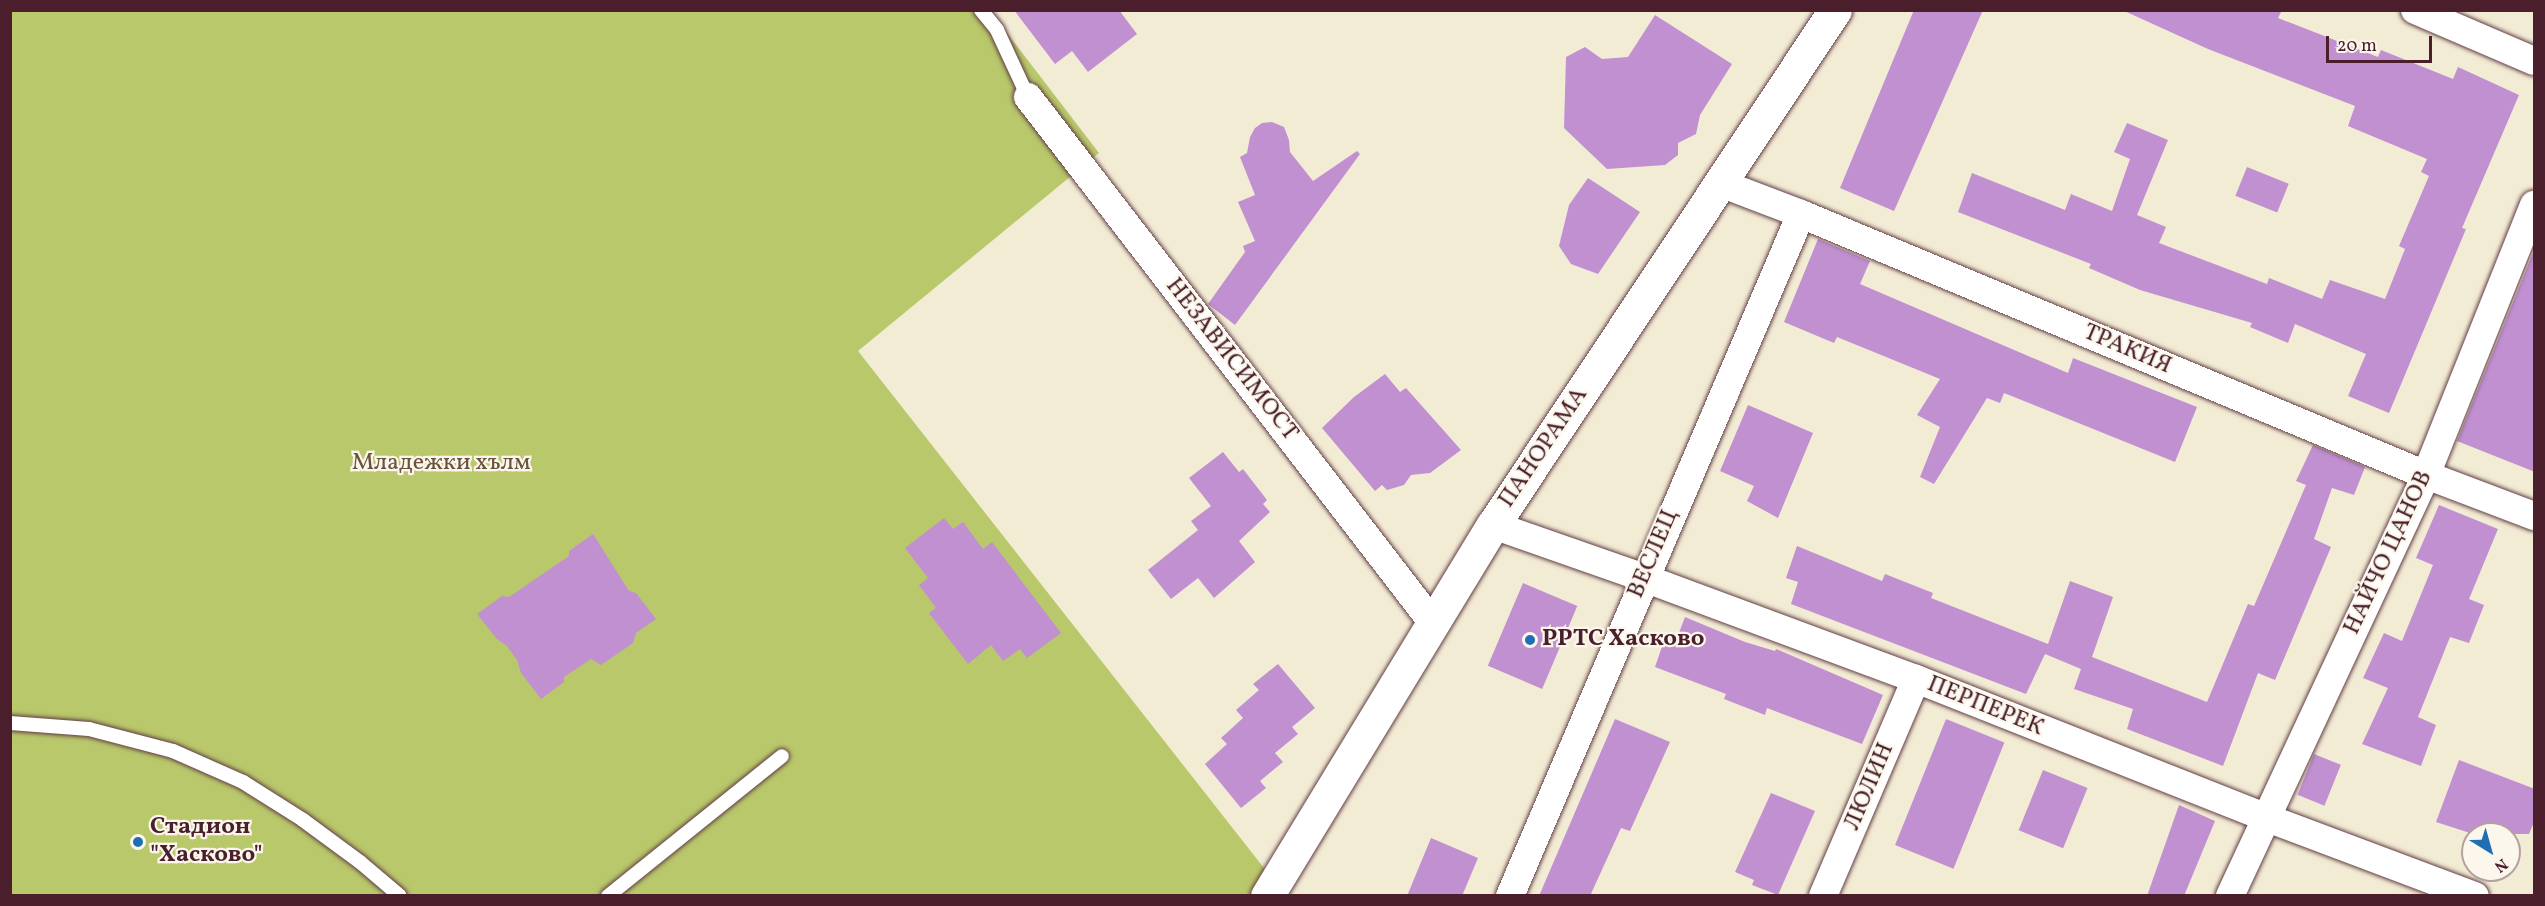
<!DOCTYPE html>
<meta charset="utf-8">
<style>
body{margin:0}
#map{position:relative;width:2545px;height:906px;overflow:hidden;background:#f3ecd5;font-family:Vollkorn,serif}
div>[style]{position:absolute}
.green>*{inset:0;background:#b9c86b}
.building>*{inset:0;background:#c090d1;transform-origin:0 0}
.roads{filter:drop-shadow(0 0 2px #633e44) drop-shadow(0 0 2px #633e44)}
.service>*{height:14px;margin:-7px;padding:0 7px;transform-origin:7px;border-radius:7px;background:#fff}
.minor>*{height:28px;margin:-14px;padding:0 14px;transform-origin:14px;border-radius:14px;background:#fff}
.tertiary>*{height:33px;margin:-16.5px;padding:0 16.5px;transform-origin:16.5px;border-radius:16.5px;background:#fff}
.dots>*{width:16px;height:16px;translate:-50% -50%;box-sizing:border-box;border:3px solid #fbf7ec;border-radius:50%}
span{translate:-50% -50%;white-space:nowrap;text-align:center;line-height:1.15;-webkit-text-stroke:4.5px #fbf7ec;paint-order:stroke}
.street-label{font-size:24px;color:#4a1f2b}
.park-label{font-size:24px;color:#6b523e}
.poi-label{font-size:24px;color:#4a1f2b;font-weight:700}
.left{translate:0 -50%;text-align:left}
.frame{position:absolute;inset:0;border:12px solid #4a1f2b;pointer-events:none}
.north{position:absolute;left:2461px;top:822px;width:60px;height:60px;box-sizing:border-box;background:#fbf7ec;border:2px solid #b4a19f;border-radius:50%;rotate:143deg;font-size:16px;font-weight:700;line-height:24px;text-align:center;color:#4a1f2b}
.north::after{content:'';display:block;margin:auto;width:21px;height:27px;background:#1f6fb2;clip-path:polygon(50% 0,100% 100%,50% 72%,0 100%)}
.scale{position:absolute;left:2326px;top:36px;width:106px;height:27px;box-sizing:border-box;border:3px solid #4a1f2b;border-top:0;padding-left:8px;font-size:18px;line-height:21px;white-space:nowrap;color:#4a1f2b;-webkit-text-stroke:4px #fbf7ec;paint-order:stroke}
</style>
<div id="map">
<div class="green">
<i style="clip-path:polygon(10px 11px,990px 11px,1099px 153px,858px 351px,1275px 882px,1267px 895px,11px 895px)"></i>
</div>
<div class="building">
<i style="clip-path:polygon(1014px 10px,1119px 10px,1137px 34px,1088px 72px,1072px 51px,1055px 64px)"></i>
<i style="clip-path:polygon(1914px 10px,1983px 10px,1894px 211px,1840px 188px)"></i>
<i style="clip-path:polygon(2122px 10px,2282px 10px,2278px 18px,2378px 57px,2381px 50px,2453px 79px,2458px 67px,2519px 95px,2462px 228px,2466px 229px,2389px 413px,2348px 396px,2366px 354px,2295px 324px,2288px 343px,2250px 327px,2252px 323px,2140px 290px,2089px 268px,2091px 264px,1958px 212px,1972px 173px,2065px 210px,2071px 194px,2112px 211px,2130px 159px,2114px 152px,2127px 123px,2168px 140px,2137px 215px,2166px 227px,2159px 243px,2267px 284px,2269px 278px,2322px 299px,2330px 280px,2385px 299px,2405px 249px,2399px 246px,2429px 176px,2421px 172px,2427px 159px,2348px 126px,2355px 106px,2208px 49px)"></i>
<i style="clip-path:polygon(1655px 15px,1732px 64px,1700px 115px,1696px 134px,1678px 143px,1678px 155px,1665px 165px,1607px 169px,1564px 128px,1566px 57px,1585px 47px,1602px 59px,1628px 57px)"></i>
<i style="clip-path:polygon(1272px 122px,1284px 127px,1289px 140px,1290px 152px,1313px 181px,1357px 151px,1360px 154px,1235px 325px,1208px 304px,1245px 252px,1243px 246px,1255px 241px,1238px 202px,1255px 195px,1240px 157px,1247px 153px,1250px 137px,1255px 128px,1262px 123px)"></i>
<i style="left:2247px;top:167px;width:45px;height:31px;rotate:22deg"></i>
<i style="clip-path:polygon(1588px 178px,1640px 212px,1598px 274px,1571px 264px,1559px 246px,1569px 205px)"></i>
<i style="clip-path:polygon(1818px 239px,1870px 261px,1860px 284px,2068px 373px,2073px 358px,2197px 407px,2175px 462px,2004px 393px,2000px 403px,1987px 398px,1934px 484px,1920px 477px,1940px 427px,1917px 415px,1940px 379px,1837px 337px,1834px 343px,1784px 322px)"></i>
<i style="clip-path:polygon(2535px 248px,2535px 472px,2457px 441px)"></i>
<i style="clip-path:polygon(1385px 374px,1400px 392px,1406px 388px,1461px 450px,1430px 473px,1411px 475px,1404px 485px,1387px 490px,1382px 485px,1375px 491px,1322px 428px,1354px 397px)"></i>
<i style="clip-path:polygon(1748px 405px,1813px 433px,1778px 518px,1747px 501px,1754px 486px,1720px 471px)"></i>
<i style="clip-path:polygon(2313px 445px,2365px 467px,2354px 495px,2332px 488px,2314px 539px,2331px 547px,2275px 680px,2258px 673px,2223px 766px,2127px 729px,2133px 709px,2074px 689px,2081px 669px,2045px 654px,2026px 694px,1791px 604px,1798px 582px,1786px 578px,1797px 546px,1882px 581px,1885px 574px,1933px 593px,1931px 598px,2048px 644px,2070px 581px,2113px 597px,2092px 657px,2207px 702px,2248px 604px,2254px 606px,2306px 485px,2296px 481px)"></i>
<i style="clip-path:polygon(1223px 452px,1239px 472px,1243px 469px,1267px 500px,1263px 504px,1270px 512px,1239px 541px,1255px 562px,1214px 598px,1198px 578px,1171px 599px,1148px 570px,1198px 530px,1191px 521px,1211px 506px,1189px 478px)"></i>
<i style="clip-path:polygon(2439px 505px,2498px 529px,2469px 599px,2484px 605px,2469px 643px,2450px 637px,2418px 717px,2436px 725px,2421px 766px,2362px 744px,2388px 688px,2363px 678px,2384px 633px,2402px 641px,2433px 565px,2416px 558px)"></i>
<i style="clip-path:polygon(944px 518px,953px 529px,963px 522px,983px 549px,992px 542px,1061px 633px,1027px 658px,1020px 649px,1003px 661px,991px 645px,968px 664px,929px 613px,936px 608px,919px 585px,928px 578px,905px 548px)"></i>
<i style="clip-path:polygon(593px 534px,629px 591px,636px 593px,656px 619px,636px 633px,633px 643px,601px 665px,591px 659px,564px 677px,564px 682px,541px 699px,521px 673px,517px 660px,507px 646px,497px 639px,477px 614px,502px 596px,509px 597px,569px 556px,569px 551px)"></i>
<i style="left:1523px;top:583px;width:59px;height:90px;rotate:23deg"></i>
<i style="clip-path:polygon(1685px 617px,1745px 642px,1775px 651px,1776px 649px,1883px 695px,1862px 744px,1767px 708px,1765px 715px,1724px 699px,1726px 694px,1655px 667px,1666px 635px,1677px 638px)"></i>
<i style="clip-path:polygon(1278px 664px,1315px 708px,1292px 727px,1298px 734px,1275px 753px,1283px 762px,1260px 781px,1266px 788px,1241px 808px,1205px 764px,1227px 744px,1221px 738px,1243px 718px,1236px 710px,1259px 690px,1253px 684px)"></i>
<i style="clip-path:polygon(1615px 719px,1670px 742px,1630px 831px,1621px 828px,1590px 896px,1539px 896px)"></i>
<i style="left:1946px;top:719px;width:63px;height:136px;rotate:22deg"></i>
<i style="left:2314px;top:754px;width:29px;height:44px;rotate:22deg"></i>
<i style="clip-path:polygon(2459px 760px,2535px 789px,2535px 820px,2529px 834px,2473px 834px,2436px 822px)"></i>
<i style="left:2043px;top:770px;width:48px;height:65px;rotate:22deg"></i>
<i style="clip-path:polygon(1771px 793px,1815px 811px,1778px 895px,1752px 885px,1754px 880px,1735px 872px)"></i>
<i style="clip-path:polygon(2179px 805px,2215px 821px,2184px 896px,2147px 896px)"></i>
<i style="clip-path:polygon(1431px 838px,1478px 858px,1462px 896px,1407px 896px)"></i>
</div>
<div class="roads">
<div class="service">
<i style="left:981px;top:10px;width:26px;rotate:51deg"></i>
<i style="left:997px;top:30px;width:74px;rotate:65.2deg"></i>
<i style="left:10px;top:723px;width:79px;rotate:4.3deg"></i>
<i style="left:89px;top:729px;width:87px;rotate:14.7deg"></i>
<i style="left:173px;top:751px;width:77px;rotate:23.9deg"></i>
<i style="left:243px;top:782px;width:71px;rotate:32.3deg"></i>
<i style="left:303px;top:820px;width:71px;rotate:36.4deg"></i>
<i style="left:360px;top:862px;width:52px;rotate:40.4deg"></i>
<i style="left:608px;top:896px;width:223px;rotate:-38.8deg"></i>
</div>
<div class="minor">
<i style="left:2415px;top:10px;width:129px;rotate:23.2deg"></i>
<i style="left:1028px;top:97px;width:664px;rotate:52.41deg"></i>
<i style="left:1720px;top:183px;width:87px;rotate:20.9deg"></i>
<i style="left:1801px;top:214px;width:677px;rotate:22.67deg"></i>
<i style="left:2426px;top:475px;width:116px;rotate:20.8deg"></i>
<i style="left:1493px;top:525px;width:160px;rotate:19.3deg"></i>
<i style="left:1644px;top:578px;width:290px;rotate:20.4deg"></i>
<i style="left:1916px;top:679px;width:378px;rotate:21.6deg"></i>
<i style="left:2267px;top:818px;width:222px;rotate:20.6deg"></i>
<i style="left:1510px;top:896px;width:741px;rotate:-66.89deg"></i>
<i style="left:1823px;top:896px;width:236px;rotate:-66.8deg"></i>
<i style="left:2230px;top:896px;width:464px;rotate:-65deg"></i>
<i style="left:2426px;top:475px;width:291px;rotate:-68.2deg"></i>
</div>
<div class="tertiary">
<i style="left:1267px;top:896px;width:434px;rotate:-58.7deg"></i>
<i style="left:1493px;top:525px;width:618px;rotate:-56.41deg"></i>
</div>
</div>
<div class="dots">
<i style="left:1530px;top:640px;background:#1f6fb2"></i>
<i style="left:138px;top:842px;background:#1f6fb2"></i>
</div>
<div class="street-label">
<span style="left:2127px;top:350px;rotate:23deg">ТРАКИЯ</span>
<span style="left:1231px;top:360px;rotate:52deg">НЕЗАВИСИМОСТ</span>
<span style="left:1544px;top:448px;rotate:-56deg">ПАНОРАМА</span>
<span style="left:2389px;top:553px;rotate:-65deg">НАЙЧО ЦАНОВ</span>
<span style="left:1654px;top:554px;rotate:-67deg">ВЕСЛЕЦ</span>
<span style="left:1985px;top:707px;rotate:22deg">ПЕРПЕРЕК</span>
<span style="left:1870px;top:787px;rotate:-67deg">ЛЮЛИН</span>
</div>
<div class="park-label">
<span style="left:441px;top:464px">Младежки хълм</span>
</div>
<div class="poi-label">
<span class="left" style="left:1542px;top:640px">РРТС Хасково</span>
<span class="left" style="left:150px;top:842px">Стадион<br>"Хасково"</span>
</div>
<div class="frame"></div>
<div class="north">N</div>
<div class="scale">20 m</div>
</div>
